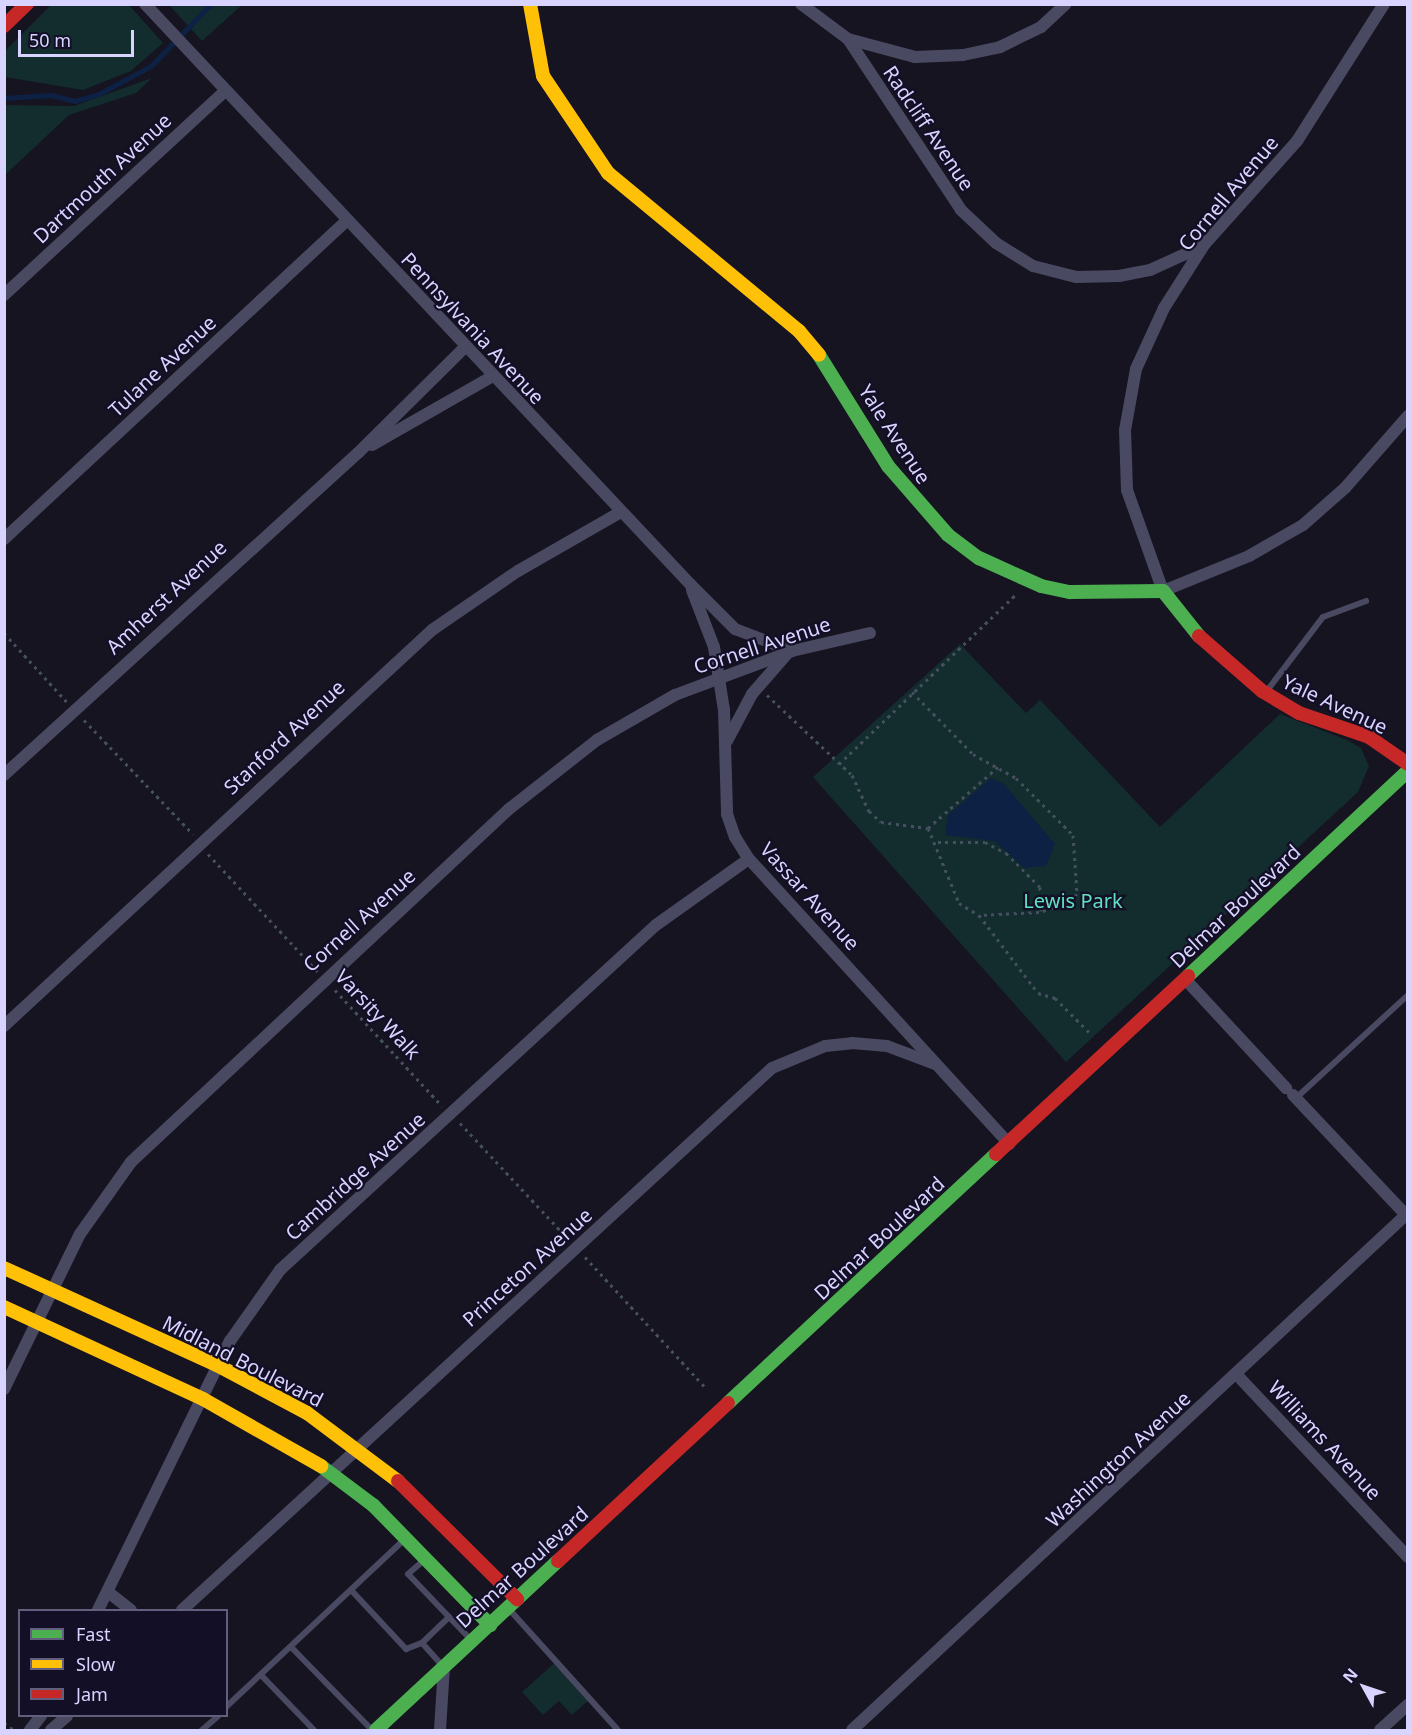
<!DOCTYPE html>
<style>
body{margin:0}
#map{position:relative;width:1412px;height:1735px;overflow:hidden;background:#161421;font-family:"Noto Sans",sans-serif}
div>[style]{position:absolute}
.green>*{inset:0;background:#132c2d}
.water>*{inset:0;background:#0d2144}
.stream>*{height:4.5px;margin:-2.25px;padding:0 2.25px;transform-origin:2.25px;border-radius:2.25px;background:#0d2144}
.path>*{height:3px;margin-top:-1.5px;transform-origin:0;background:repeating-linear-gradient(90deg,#44505f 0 3px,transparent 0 7.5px)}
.lane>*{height:6px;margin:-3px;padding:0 3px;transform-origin:3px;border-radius:3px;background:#4a4962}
.street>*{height:12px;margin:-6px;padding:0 6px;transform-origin:6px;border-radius:6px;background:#4a4962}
.fast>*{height:14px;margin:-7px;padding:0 7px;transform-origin:7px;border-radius:7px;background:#4caf50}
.slow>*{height:14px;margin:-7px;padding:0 7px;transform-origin:7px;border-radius:7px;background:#ffc107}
.jam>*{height:14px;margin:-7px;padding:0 7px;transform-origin:7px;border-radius:7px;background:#c62828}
span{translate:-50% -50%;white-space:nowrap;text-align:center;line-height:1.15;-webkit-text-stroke:4.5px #130f26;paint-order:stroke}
.street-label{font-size:20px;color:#d9d4ff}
.park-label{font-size:20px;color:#5fe0c0}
.frame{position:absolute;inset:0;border:6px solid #d9d4ff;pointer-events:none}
.legend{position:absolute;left:18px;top:1609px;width:210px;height:108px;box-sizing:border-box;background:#130f26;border:2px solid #625e7d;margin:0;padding:8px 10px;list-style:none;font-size:18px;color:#d9d4ff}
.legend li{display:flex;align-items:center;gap:12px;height:30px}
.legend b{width:30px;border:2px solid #625e7d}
.north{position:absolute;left:1334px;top:1657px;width:60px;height:60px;-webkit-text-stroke:4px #130f26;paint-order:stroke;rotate:310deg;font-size:16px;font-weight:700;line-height:24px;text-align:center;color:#d9d4ff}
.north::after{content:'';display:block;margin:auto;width:21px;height:27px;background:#d9d4ff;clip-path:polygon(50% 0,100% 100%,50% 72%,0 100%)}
.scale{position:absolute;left:18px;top:30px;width:116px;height:27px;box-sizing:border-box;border:3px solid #d9d4ff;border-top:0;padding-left:8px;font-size:18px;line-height:21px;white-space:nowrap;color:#d9d4ff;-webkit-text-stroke:4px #130f26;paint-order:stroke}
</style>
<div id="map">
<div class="green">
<i style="clip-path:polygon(52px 4px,129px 5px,163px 43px,131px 71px,83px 90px,5px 77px,5px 51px)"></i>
<i style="clip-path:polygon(169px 5px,242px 5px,202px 41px)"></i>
<i style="clip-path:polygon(152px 78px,136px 93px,69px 115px,5px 175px,5px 105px,74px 106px)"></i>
<i style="clip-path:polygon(960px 644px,1026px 713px,1040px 700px,1160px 827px,1280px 714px,1347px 740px,1361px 748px,1369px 766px,1358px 792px,1066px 1062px,813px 777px)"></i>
<i style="clip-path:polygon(558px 1660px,591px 1698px,572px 1715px,559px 1701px,543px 1715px,522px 1692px)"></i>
</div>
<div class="water">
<i style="clip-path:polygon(991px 778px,1004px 784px,1055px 844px,1046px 866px,1024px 868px,995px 841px,945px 835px,948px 815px)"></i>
</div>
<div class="stream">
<i style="left:4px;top:98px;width:47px;rotate:-3.7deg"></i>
<i style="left:51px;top:95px;width:25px;rotate:14deg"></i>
<i style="left:75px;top:101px;width:25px;rotate:-16deg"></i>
<i style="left:99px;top:94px;width:59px;rotate:-28.3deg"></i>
<i style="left:151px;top:66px;width:86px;rotate:-45.9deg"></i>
</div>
<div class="path">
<i style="left:4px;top:633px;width:93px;rotate:47.6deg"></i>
<i style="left:912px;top:692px;width:87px;rotate:45.5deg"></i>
<i style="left:973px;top:754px;width:49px;rotate:29.2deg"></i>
<i style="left:1016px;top:778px;width:81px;rotate:45deg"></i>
<i style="left:1073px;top:835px;width:59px;rotate:86.1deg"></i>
<i style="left:1077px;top:894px;width:13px;rotate:138deg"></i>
<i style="left:1067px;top:903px;width:29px;rotate:162deg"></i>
<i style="left:1039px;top:912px;width:60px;rotate:177.1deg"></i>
<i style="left:767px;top:695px;width:117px;rotate:43.3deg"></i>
<i style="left:852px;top:775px;width:40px;rotate:65deg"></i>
<i style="left:869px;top:811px;width:16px;rotate:43deg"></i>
<i style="left:881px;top:822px;width:47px;rotate:7.3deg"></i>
<i style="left:928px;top:828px;width:93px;rotate:-41.1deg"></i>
<i style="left:84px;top:720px;width:158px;rotate:46.3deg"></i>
<i style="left:839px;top:764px;width:245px;rotate:-43.8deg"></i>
<i style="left:928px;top:828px;width:81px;rotate:67.5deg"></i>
<i style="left:959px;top:903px;width:23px;rotate:31deg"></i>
<i style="left:979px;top:915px;width:98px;rotate:52.9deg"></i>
<i style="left:1038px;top:993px;width:18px;rotate:16deg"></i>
<i style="left:1055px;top:998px;width:48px;rotate:45deg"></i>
<i style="left:938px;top:842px;width:47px"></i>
<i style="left:985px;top:842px;width:24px;rotate:28deg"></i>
<i style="left:1006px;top:853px;width:48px;rotate:45deg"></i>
<i style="left:1040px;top:887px;width:24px;rotate:88deg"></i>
<i style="left:208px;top:854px;width:161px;rotate:47deg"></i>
<i style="left:335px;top:990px;width:158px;rotate:47.3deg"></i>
<i style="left:460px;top:1123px;width:158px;rotate:47deg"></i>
<i style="left:585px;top:1257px;width:178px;rotate:47.3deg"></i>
<i style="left:4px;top:1723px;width:12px;rotate:35deg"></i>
</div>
<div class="lane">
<i style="left:1266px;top:692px;width:94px;rotate:-52.8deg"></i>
<i style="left:1323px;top:617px;width:46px;rotate:-20.4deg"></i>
<i style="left:1296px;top:1098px;width:152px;rotate:-42.6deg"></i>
<i style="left:351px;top:1590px;width:81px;rotate:47deg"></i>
<i style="left:406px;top:1649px;width:17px;rotate:-21deg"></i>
<i style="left:422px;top:1643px;width:31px;rotate:48deg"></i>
<i style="left:508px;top:1608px;width:164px;rotate:48deg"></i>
<i style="left:449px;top:1617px;width:32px;rotate:46deg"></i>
<i style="left:422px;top:1643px;width:37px;rotate:-44deg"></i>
<i style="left:449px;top:1617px;width:59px;rotate:-133.6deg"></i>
<i style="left:408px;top:1574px;width:23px;rotate:-41deg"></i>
<i style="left:291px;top:1647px;width:116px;rotate:45.7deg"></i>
<i style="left:261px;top:1675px;width:76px;rotate:46.1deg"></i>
<i style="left:226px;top:1707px;width:245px;rotate:-43.2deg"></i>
<i style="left:202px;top:1730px;width:21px;rotate:-41deg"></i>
</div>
<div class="street">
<i style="left:145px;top:4px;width:796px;rotate:46.78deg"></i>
<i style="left:690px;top:584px;width:64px;rotate:45deg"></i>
<i style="left:735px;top:629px;width:61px;rotate:21.1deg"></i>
<i style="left:801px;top:4px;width:59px;rotate:36.7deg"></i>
<i style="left:848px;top:39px;width:205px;rotate:56.5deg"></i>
<i style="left:961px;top:210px;width:48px;rotate:43.3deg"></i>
<i style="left:996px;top:243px;width:44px;rotate:31.9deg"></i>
<i style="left:1033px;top:266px;width:44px;rotate:14.3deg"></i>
<i style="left:1076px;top:277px;width:43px;rotate:-1.3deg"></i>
<i style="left:1119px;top:276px;width:32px;rotate:-11deg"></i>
<i style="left:1150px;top:270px;width:58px;rotate:-24.4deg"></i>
<i style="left:1384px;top:4px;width:162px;rotate:122.4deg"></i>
<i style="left:1297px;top:141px;width:140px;rotate:131.8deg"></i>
<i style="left:1204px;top:245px;width:75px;rotate:122.4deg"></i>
<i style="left:1164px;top:308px;width:67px;rotate:114.7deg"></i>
<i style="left:1136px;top:369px;width:62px;rotate:100.2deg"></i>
<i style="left:1125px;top:430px;width:60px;rotate:88.1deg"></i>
<i style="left:1127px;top:490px;width:107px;rotate:70.4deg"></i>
<i style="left:1163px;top:591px;width:93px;rotate:-22.1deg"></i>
<i style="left:1249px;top:556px;width:62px;rotate:-29.9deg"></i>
<i style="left:1303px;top:525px;width:56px;rotate:-41.4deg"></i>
<i style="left:1345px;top:488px;width:96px;rotate:-48.8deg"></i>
<i style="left:848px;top:39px;width:69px;rotate:15deg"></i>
<i style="left:915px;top:57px;width:48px;rotate:-2.4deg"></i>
<i style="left:963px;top:55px;width:38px;rotate:-12deg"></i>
<i style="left:1000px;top:47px;width:46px;rotate:-26deg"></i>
<i style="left:1041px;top:27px;width:34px;rotate:-43deg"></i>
<i style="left:4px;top:295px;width:301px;rotate:-42.7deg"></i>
<i style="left:372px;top:445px;width:139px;rotate:-29.7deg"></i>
<i style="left:4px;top:539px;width:466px;rotate:-42.9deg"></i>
<i style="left:692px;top:590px;width:61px;rotate:68.9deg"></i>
<i style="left:714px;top:647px;width:64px;rotate:81deg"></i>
<i style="left:724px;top:710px;width:104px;rotate:88.3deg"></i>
<i style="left:727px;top:814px;width:24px;rotate:71deg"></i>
<i style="left:735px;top:837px;width:26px;rotate:58deg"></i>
<i style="left:749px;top:859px;width:386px;rotate:47.6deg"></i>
<i style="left:727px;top:741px;width:53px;rotate:-62deg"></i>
<i style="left:752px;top:694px;width:52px;rotate:-48.9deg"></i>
<i style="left:4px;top:775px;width:479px;rotate:-42.3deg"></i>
<i style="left:358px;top:453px;width:151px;rotate:-44.7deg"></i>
<i style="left:1185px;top:979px;width:149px;rotate:47.2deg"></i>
<i style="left:4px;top:1026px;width:583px;rotate:-42.78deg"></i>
<i style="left:432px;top:630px;width:104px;rotate:-34.5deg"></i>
<i style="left:518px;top:571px;width:116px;rotate:-29.9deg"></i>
<i style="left:1293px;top:1095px;width:165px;rotate:46.7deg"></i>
<i style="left:1238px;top:1376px;width:248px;rotate:46.8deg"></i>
<i style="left:4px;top:1389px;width:173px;rotate:-63.9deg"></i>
<i style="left:80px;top:1234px;width:88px;rotate:-54.7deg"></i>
<i style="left:131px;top:1162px;width:517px;rotate:-43.04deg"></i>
<i style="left:509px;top:809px;width:112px;rotate:-38.1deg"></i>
<i style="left:597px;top:740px;width:90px;rotate:-30deg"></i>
<i style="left:675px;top:695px;width:125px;rotate:-20.6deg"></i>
<i style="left:792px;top:651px;width:80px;rotate:-13deg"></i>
<i style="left:108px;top:1592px;width:29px;rotate:38deg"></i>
<i style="left:98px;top:1610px;width:300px;rotate:-63.9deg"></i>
<i style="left:230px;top:1341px;width:87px;rotate:-54.8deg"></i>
<i style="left:280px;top:1270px;width:510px;rotate:-42.54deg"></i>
<i style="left:656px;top:925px;width:114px;rotate:-35.4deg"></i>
<i style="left:182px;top:1610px;width:801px;rotate:-42.57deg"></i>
<i style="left:772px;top:1068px;width:57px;rotate:-22.5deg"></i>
<i style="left:825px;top:1046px;width:27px;rotate:-6deg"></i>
<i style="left:852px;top:1043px;width:35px;rotate:5deg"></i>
<i style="left:887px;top:1046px;width:51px;rotate:20.6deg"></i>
<i style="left:30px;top:1730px;width:18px;rotate:-52deg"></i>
<i style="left:51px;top:1730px;width:21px;rotate:-41deg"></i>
<i style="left:440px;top:1730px;width:63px;rotate:-86.4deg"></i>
<i style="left:852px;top:1730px;width:759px;rotate:-42.92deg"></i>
<i style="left:1380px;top:1730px;width:38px;rotate:-42deg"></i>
</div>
<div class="fast">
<i style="left:819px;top:355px;width:131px;rotate:58.1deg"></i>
<i style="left:888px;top:466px;width:91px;rotate:49deg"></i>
<i style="left:948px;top:535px;width:39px;rotate:37deg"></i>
<i style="left:979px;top:558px;width:68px;rotate:24.3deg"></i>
<i style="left:1041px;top:586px;width:30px;rotate:12deg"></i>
<i style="left:1070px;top:592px;width:93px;rotate:-0.6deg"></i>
<i style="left:1163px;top:591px;width:58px;rotate:51.3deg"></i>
<i style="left:1188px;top:976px;width:301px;rotate:-43deg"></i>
<i style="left:728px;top:1403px;width:366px;rotate:-42.9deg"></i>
<i style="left:321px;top:1466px;width:65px;rotate:36.9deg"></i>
<i style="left:373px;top:1505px;width:168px;rotate:45.7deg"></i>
<i style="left:376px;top:1730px;width:248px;rotate:-42.9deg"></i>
</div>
<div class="slow">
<i style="left:530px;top:4px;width:73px;rotate:79.8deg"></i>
<i style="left:543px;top:76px;width:117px;rotate:56.2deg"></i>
<i style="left:608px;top:173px;width:248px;rotate:39.6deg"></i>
<i style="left:799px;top:331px;width:31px;rotate:50deg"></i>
<i style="left:4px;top:1268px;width:234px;rotate:24.5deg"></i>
<i style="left:217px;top:1365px;width:102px;rotate:28.1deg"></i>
<i style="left:307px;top:1413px;width:114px;rotate:36.8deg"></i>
<i style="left:4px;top:1307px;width:219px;rotate:24.8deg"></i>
<i style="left:203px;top:1399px;width:136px;rotate:29.6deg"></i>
</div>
<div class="jam">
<i style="left:4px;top:26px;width:32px;rotate:-44deg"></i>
<i style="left:1199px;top:636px;width:84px;rotate:41.1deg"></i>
<i style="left:1262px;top:691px;width:43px;rotate:30.7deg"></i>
<i style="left:1299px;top:713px;width:74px;rotate:18.9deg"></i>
<i style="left:1369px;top:737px;width:47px;rotate:34.7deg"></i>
<i style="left:996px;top:1154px;width:262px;rotate:-42.8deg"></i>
<i style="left:398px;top:1481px;width:168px;rotate:44.8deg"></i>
<i style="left:558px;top:1561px;width:232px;rotate:-42.9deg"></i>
</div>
<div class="street-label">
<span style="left:929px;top:128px;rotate:56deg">Radcliff Avenue</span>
<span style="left:102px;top:178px;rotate:-43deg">Dartmouth Avenue</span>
<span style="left:1228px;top:193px;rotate:-50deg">Cornell Avenue</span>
<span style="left:473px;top:328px;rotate:47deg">Pennsylvania Avenue</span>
<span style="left:162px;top:366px;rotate:-43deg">Tulane Avenue</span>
<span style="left:895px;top:434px;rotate:57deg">Yale Avenue</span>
<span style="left:166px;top:597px;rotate:-43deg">Amherst Avenue</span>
<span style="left:762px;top:645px;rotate:-18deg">Cornell Avenue</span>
<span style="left:1335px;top:704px;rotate:25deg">Yale Avenue</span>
<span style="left:284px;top:737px;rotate:-43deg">Stanford Avenue</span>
<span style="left:810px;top:896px;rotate:48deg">Vassar Avenue</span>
<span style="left:1235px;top:906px;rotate:-43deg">Delmar Boulevard</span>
<span style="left:359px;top:920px;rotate:-42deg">Cornell Avenue</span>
<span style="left:378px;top:1014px;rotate:47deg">Varsity Walk</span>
<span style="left:355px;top:1176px;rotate:-42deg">Cambridge Avenue</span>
<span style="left:879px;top:1238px;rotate:-43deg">Delmar Boulevard</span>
<span style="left:527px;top:1267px;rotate:-42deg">Princeton Avenue</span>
<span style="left:243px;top:1361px;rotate:27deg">Midland Boulevard</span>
<span style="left:1325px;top:1440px;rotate:47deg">Williams Avenue</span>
<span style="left:1118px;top:1459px;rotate:-43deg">Washington Avenue</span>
<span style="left:522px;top:1567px;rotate:-42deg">Delmar Boulevard</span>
</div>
<div class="park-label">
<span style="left:1073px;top:900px">Lewis Park</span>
</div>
<div class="frame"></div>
<ul class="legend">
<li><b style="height:8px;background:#4caf50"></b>Fast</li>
<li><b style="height:8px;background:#ffc107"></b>Slow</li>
<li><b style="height:8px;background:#c62828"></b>Jam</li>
</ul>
<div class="north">N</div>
<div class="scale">50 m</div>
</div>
